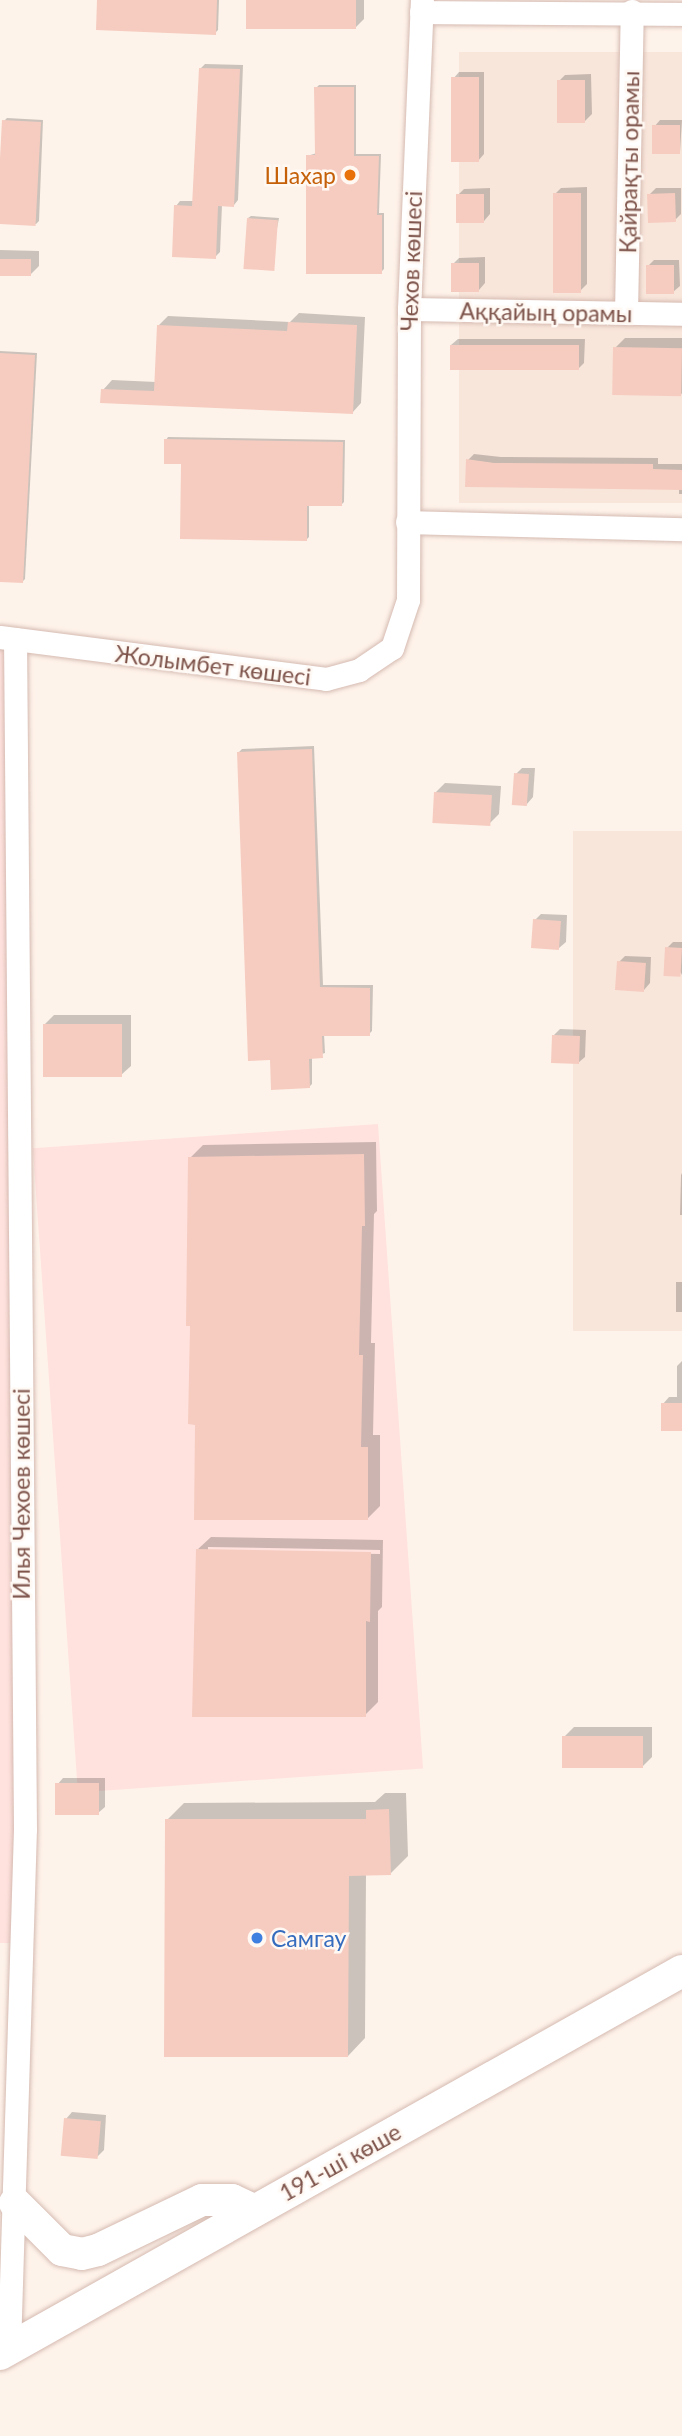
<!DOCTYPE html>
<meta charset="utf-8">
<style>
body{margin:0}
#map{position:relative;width:682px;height:2436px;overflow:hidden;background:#fef3ea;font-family:Lato,sans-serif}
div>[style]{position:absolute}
.residential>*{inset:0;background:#f9e6db;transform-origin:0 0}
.commercial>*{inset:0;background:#ffe2de;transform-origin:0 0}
.shadow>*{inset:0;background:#0003;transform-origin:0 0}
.building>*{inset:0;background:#f6ccc0;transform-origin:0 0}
.roads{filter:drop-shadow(0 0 2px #d5bab1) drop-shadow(0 0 2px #d5bab1)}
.minor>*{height:23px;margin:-11.5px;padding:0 11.5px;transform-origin:11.5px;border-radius:11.5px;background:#fff}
.secondary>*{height:32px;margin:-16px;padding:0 16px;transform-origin:16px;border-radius:16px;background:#fff}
.dots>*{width:19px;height:19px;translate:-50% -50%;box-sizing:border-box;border:4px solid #fff8f3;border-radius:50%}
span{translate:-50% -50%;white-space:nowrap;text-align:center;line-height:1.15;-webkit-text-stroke:5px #fff8f3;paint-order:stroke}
.street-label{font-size:23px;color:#7d534a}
.food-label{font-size:23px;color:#c56008}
.right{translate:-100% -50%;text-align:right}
.shop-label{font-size:23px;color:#366cbe}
.left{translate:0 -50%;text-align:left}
</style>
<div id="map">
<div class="residential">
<i style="left:682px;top:52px;width:451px;height:223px;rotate:90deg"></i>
<i style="left:682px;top:831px;width:500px;height:109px;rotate:90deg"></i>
</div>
<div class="commercial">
<i style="clip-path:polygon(27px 641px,24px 1740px,28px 1943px,0 1943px,0 642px)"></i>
<i style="left:378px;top:1124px;width:646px;height:346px;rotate:86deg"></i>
</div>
<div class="shadow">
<i style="clip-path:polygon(99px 0,219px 0,218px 30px,215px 33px)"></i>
<i style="clip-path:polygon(248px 0,364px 0,364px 19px,354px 29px)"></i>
<i style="clip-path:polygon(205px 64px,243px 65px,238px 200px,234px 205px,222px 205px,220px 252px,215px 257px,176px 206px,180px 201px,193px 201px,200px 69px)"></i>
<i style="clip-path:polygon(459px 72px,484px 72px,484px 154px,478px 161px,453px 79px)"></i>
<i style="clip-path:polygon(591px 74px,592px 114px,585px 121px,559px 81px,565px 75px)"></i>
<i style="clip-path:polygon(319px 85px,356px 85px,356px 154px,381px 154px,379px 213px,384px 213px,384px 269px,381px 272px,307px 156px,317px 153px,316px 88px)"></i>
<i style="clip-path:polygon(7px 118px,43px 120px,39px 221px,36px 224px,0 223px,4px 121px)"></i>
<i style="clip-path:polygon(660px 120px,682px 120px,680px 152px,654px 127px)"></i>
<i style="clip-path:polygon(587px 187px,587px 284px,581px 290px,555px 194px,561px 188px)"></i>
<i style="clip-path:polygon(490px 188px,490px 214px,484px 221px,458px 195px,464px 189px)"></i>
<i style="clip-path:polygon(656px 188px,681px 188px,681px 214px,675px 220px,649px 195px)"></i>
<i style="clip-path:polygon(251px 216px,279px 218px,269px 270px,248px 218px)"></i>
<i style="clip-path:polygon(0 250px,39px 251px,39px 266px,30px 275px,0 274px)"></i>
<i style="clip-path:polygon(485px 257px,485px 283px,479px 290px,453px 264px,459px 258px)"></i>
<i style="clip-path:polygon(654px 260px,679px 260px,680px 286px,673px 292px,647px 267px)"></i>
<i style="clip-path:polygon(299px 313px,365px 317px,361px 403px,352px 413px,103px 390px,112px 380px,156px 382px,159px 325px,168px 316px,290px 322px)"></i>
<i style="clip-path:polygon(625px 338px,682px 338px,682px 394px,615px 348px)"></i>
<i style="clip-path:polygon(458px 339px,585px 339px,584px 363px,578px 369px,451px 345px)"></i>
<i style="clip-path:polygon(0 351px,37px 353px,25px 579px,22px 582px,0 580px)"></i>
<i style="clip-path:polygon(168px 437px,345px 440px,344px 502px,342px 504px,309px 504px,309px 537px,306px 540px,166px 440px)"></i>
<i style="clip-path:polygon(474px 454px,501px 457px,658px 458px,658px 464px,682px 464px,682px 494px,679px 494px,679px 488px,468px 460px)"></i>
<i style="clip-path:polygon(314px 746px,323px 985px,373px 985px,372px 1031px,369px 1034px,324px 1034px,325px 1053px,312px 1057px,312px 1084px,309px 1087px,239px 752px,242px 749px)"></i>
<i style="clip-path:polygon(522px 768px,535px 768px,533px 797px,527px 804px,516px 774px)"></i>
<i style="clip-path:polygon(445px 783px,501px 786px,499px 814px,489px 824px,435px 793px)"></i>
<i style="clip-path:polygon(541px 914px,567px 915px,566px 942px,559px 948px,535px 920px)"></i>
<i style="clip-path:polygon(673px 942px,682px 942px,682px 975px,667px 948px)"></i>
<i style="clip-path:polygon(625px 956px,651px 957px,650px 983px,644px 990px,619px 962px)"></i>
<i style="clip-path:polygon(54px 1015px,131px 1015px,131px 1066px,121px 1075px,44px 1025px)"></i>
<i style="clip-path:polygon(560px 1029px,586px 1030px,585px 1057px,578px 1063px,554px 1035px)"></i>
<i style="clip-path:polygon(376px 1142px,377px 1211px,374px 1214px,371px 1343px,375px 1343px,373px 1435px,380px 1435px,380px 1506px,367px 1519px,197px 1423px,191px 1324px,190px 1158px,203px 1145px)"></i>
<i style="clip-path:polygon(682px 1173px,682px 1215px,680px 1215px,681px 1175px)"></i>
<i style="left:682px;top:1282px;width:30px;height:6px;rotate:90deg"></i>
<i style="clip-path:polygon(682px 1361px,682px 1430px,663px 1404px,669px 1397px,677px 1397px,677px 1366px)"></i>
<i style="clip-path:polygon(evenodd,211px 1537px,383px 1540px,382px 1607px,378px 1611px,378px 1702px,365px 1715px,198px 1549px,211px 1537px,208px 1547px,380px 1550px,380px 1554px,208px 1551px,208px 1547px)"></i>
<i style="clip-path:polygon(574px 1727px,652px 1727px,652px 1757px,643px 1766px,564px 1737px)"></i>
<i style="clip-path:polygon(63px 1778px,105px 1778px,105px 1807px,98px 1813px,57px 1785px)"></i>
<i style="clip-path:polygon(385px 1793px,406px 1793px,408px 1856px,391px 1873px,366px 1874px,365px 2038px,348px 2056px,167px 1820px,184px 1803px,375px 1802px)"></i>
<i style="clip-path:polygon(72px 2112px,106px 2115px,104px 2150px,97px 2157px,66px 2119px)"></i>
</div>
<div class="building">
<i style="clip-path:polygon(97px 0,217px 0,216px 35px,96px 30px)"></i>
<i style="left:246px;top:0;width:110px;height:29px"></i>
<i style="clip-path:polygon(199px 68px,240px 69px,234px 207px,218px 206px,216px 259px,172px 257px,174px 205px,192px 206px)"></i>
<i style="left:479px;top:77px;width:85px;height:28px;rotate:90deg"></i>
<i style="left:557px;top:80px;width:28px;height:43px"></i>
<i style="clip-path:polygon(314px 87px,354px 87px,354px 156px,379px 156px,377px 215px,382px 215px,382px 274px,306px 274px,306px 155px,315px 155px)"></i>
<i style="left:2px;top:120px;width:39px;height:104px;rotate:3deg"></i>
<i style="left:680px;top:125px;width:29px;height:28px;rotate:90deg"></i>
<i style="left:553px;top:193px;width:28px;height:100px"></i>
<i style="left:675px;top:193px;width:29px;height:28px;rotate:88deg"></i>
<i style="left:456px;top:194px;width:28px;height:29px"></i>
<i style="left:247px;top:218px;width:31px;height:51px;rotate:4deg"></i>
<i style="left:0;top:259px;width:31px;height:17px"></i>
<i style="left:451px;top:263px;width:28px;height:29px"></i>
<i style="left:674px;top:265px;width:29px;height:28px;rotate:90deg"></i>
<i style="clip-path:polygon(288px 322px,357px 325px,353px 414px,100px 403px,101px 389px,154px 391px,157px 325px,287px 331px)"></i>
<i style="left:450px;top:345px;width:129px;height:25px"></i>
<i style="left:613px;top:347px;width:69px;height:48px;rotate:1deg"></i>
<i style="clip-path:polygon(0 353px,35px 355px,23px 583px,0 582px)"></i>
<i style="clip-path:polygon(164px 439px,343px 442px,342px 506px,307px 506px,307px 541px,180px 539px,181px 464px,164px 464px)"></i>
<i style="clip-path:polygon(466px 459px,494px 463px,653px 464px,653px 469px,682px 470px,682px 490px,465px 487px)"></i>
<i style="clip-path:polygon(312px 749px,320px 987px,370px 988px,370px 1036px,322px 1036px,323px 1058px,309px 1059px,310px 1088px,271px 1090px,270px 1060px,248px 1061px,237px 752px)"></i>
<i style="left:514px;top:773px;width:15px;height:32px;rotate:4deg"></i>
<i style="left:434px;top:792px;width:58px;height:31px;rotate:3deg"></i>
<i style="left:533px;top:919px;width:28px;height:29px;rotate:4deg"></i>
<i style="left:665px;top:947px;width:17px;height:29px;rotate:3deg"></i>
<i style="left:617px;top:961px;width:29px;height:29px;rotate:4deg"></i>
<i style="left:43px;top:1024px;width:79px;height:53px"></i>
<i style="left:552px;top:1035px;width:28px;height:28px;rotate:2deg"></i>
<i style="clip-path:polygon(364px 1154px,365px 1226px,362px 1226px,359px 1355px,363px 1355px,361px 1447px,368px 1447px,368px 1520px,194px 1520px,195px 1425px,188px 1424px,190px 1326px,186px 1326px,188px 1157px)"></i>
<i style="left:661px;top:1403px;width:21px;height:28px"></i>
<i style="clip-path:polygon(196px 1549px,371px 1552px,370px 1622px,366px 1621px,366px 1717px,192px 1717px)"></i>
<i style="left:562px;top:1736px;width:81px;height:32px"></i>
<i style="left:99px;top:1783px;width:32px;height:44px;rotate:90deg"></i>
<i style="clip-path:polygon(389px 1809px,391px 1875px,349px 1876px,348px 2057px,164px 2057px,165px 1819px,366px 1819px,366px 1810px)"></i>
<i style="left:64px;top:2118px;width:37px;height:38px;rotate:5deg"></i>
</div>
<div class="roads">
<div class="minor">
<i style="left:421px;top:12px;width:261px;rotate:0.4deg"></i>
<i style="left:409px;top:309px;width:273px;rotate:1deg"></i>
<i style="left:626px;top:313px;width:302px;rotate:-88.9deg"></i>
<i style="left:407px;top:522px;width:275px;rotate:1.5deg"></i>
<i style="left:0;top:637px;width:329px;rotate:7.3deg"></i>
<i style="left:326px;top:679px;width:34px;rotate:-15deg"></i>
<i style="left:359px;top:670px;width:40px;rotate:-34deg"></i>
<i style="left:392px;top:648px;width:51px;rotate:-71.6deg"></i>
<i style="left:408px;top:600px;width:291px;rotate:-89.8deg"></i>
<i style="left:409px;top:309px;width:309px;rotate:-87.6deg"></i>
<i style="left:9px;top:2349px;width:520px;rotate:-88.24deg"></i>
<i style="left:25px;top:1829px;width:1190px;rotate:-90.48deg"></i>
</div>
<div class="secondary">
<i style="left:15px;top:2203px;width:66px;rotate:45deg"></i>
<i style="left:62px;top:2250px;width:20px;rotate:11deg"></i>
<i style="left:82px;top:2254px;width:16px;rotate:-14deg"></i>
<i style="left:98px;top:2250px;width:115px;rotate:-25.7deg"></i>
<i style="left:202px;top:2200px;width:30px"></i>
<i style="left:232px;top:2200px;width:23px;rotate:25deg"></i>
<i style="left:0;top:2354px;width:782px;rotate:-29.32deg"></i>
</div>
</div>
<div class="dots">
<i style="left:350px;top:175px;background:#e8710a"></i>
<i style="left:257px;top:1938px;background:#3f7fe0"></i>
</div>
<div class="street-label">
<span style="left:629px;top:162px;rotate:-89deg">Қайрақты орамы</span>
<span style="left:411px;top:261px;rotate:-88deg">Чехов көшесі</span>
<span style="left:546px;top:312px;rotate:1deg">Аққайың орамы</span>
<span style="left:213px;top:665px;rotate:7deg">Жолымбет көшесі</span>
<span style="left:21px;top:1494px;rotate:-90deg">Илья Чехоев көшесі</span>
<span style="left:340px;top:2162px;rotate:-29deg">191-ші көше</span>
</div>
<div class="food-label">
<span class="right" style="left:336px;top:175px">Шахар</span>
</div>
<div class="shop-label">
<span class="left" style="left:271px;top:1938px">Самгау</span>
</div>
</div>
